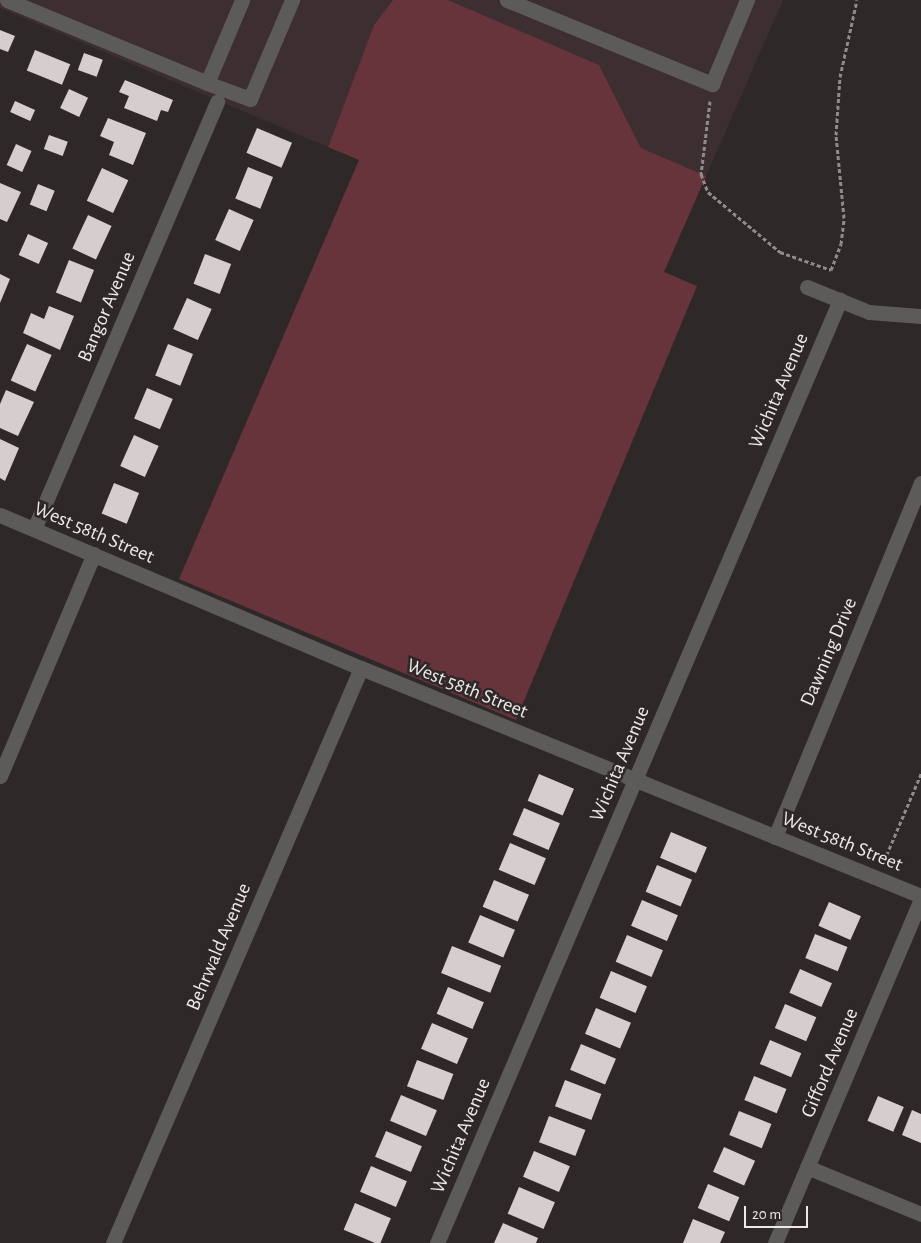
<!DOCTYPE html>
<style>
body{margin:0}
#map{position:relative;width:921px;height:1243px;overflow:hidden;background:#2e2828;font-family:"Alegreya Sans",sans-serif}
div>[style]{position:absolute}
.built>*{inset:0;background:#3d2f31}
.green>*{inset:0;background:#68343c}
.building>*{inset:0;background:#d6cdce;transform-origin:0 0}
.path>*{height:3px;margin-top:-1.5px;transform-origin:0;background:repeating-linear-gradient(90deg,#908b8b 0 4px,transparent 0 6.5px)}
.minor>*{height:15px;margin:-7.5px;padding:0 7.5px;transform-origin:7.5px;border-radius:7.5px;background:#5d5a5a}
span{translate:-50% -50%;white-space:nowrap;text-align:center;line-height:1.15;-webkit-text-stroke:5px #2e2828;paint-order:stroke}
.street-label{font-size:20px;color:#eeeaea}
.scale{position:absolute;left:744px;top:1206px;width:64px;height:22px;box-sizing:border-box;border:2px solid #eeeaea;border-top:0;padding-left:6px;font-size:15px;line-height:18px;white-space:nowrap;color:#eeeaea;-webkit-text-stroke:4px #2e2828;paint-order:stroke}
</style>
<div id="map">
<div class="built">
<i style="clip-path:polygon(0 0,393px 0,374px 25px,328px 147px,0 8px)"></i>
<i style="clip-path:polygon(448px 0,783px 0,706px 176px,641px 148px,599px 65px)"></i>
</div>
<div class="green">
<i style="clip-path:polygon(393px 0,448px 0,599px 65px,641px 148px,706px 176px,664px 272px,697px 286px,516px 720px,179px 579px,359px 160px,328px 147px,374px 25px)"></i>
</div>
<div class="building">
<i style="clip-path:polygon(0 30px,15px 36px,8px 52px,0 49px)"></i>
<i style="left:35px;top:50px;width:38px;height:22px;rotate:22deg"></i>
<i style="left:84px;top:53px;width:20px;height:18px;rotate:20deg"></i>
<i style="clip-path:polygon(125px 80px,173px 100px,168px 112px,161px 110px,157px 121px,124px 108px,129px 96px,119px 92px)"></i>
<i style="left:69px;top:89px;width:21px;height:21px;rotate:25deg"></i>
<i style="left:15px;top:101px;width:22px;height:12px;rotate:24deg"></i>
<i style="clip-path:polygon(108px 118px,146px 133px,133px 165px,109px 155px,114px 142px,100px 136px)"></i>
<i style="left:257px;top:128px;width:38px;height:27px;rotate:23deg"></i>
<i style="left:49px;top:135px;width:20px;height:15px;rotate:20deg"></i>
<i style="left:16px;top:144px;width:17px;height:23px;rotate:24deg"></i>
<i style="left:248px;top:167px;width:27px;height:34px;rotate:22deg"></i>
<i style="left:102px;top:168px;width:29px;height:36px;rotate:25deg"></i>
<i style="clip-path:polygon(0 183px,21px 192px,7px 222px,0 219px)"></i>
<i style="left:38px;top:184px;width:18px;height:22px;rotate:22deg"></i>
<i style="left:229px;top:209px;width:27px;height:34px;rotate:24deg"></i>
<i style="left:88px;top:215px;width:26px;height:37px;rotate:25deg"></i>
<i style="left:28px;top:234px;width:22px;height:23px;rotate:24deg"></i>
<i style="left:205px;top:254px;width:28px;height:32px;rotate:21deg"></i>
<i style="left:69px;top:260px;width:27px;height:35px;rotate:22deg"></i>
<i style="clip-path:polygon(0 274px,10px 279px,0 303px)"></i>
<i style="left:187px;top:298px;width:27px;height:34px;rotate:24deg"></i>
<i style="clip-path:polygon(49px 306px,74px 316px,60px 350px,23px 333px,31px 313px,44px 319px)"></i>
<i style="left:27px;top:344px;width:27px;height:40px;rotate:24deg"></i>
<i style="left:168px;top:344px;width:27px;height:34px;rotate:22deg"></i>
<i style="left:147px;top:388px;width:28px;height:33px;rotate:23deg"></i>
<i style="clip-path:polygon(6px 390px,34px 402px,18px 436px,0 428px,0 404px)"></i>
<i style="left:134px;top:435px;width:27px;height:34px;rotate:24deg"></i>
<i style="clip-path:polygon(0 439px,19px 448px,5px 481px,0 478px)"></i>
<i style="left:114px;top:483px;width:27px;height:33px;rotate:22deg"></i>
<i style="left:539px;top:774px;width:38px;height:29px;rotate:23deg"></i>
<i style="left:524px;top:808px;width:39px;height:29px;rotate:23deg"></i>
<i style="left:671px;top:832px;width:39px;height:28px;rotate:23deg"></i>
<i style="left:510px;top:843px;width:39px;height:29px;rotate:23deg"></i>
<i style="left:657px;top:865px;width:38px;height:29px;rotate:23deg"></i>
<i style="left:494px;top:880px;width:38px;height:29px;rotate:23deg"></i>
<i style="left:642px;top:900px;width:39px;height:28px;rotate:23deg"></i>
<i style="left:829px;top:902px;width:35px;height:26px;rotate:24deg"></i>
<i style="left:480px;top:915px;width:38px;height:30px;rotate:23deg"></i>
<i style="left:815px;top:934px;width:35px;height:26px;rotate:22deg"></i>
<i style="left:627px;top:935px;width:39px;height:29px;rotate:23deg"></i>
<i style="left:452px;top:946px;width:53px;height:29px;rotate:22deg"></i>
<i style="left:800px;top:969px;width:35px;height:26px;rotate:24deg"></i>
<i style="left:611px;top:971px;width:39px;height:29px;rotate:23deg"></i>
<i style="left:448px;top:987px;width:39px;height:29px;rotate:23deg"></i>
<i style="left:785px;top:1004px;width:34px;height:26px;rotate:23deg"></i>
<i style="left:596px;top:1008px;width:38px;height:28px;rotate:23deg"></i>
<i style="left:432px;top:1023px;width:39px;height:28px;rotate:23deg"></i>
<i style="left:770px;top:1040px;width:34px;height:26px;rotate:23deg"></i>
<i style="left:581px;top:1044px;width:38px;height:28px;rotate:23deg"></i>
<i style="left:417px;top:1060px;width:39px;height:28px;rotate:21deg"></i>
<i style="left:754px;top:1076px;width:35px;height:26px;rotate:22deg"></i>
<i style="left:565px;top:1080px;width:39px;height:28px;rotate:21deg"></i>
<i style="left:401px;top:1095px;width:39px;height:28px;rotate:23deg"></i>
<i style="left:878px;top:1096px;width:28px;height:27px;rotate:23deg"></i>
<i style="clip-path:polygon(912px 1110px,921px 1114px,921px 1143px,902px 1135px)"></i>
<i style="left:739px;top:1111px;width:35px;height:26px;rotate:22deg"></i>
<i style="left:549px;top:1116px;width:39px;height:28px;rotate:21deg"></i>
<i style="left:386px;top:1131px;width:39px;height:28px;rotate:23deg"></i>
<i style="left:724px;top:1147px;width:34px;height:27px;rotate:24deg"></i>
<i style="left:534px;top:1151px;width:39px;height:28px;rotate:23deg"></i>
<i style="left:371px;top:1166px;width:39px;height:28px;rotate:23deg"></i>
<i style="left:708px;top:1184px;width:34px;height:26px;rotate:23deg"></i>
<i style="left:519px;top:1187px;width:39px;height:29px;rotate:23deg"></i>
<i style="left:355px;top:1203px;width:39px;height:29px;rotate:23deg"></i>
<i style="clip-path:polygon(693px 1219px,725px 1232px,720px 1243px,683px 1243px)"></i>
<i style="clip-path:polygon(503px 1223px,538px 1238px,536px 1243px,494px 1243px)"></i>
</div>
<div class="path">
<i style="left:710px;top:101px;width:74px;rotate:97deg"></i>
<i style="left:701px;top:174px;width:19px;rotate:69deg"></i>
<i style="left:708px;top:192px;width:94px;rotate:39.8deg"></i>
<i style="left:780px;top:252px;width:54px;rotate:19.4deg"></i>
<i style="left:831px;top:270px;width:28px;rotate:-69deg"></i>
<i style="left:841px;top:244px;width:26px;rotate:-83deg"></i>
<i style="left:844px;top:218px;width:83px;rotate:-95.5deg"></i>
<i style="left:836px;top:135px;width:58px;rotate:-86.1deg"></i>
<i style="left:840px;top:77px;width:79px;rotate:-77.6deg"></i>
<i style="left:884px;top:861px;width:95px;rotate:-67deg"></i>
</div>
<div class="minor">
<i style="left:7px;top:0;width:217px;rotate:22.5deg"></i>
<i style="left:207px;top:83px;width:90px;rotate:-67.1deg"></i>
<i style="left:507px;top:0;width:222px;rotate:22.3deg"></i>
<i style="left:712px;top:84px;width:91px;rotate:-67.4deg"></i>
<i style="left:207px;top:83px;width:46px;rotate:20.4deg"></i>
<i style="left:250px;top:99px;width:108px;rotate:-67deg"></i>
<i style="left:807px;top:287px;width:67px;rotate:22deg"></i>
<i style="left:869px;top:312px;width:52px;rotate:4.4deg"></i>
<i style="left:0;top:515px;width:392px;rotate:23deg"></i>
<i style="left:361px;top:668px;width:605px;rotate:22.15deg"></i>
<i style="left:34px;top:529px;width:465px;rotate:-66.8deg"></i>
<i style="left:0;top:776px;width:241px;rotate:-67.1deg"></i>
<i style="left:775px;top:837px;width:383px;rotate:-67.6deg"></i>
<i style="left:807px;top:1167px;width:123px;rotate:22.4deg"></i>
<i style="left:113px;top:1243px;width:626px;rotate:-66.67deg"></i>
<i style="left:437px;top:1243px;width:1026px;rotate:-66.86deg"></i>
<i style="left:775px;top:1243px;width:374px;rotate:-67deg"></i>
</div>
<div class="street-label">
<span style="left:107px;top:307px;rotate:-67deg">Bangor Avenue</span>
<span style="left:779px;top:391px;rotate:-67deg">Wichita Avenue</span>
<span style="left:94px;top:533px;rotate:23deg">West 58th Street</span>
<span style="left:829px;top:652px;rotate:-67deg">Dawning Drive</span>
<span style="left:467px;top:689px;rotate:22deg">West 58th Street</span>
<span style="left:620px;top:764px;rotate:-67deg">Wichita Avenue</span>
<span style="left:842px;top:842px;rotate:22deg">West 58th Street</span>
<span style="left:219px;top:947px;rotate:-67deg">Behrwald Avenue</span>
<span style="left:830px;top:1063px;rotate:-67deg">Gifford Avenue</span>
<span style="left:461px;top:1136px;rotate:-67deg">Wichita Avenue</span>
</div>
<div class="scale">20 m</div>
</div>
